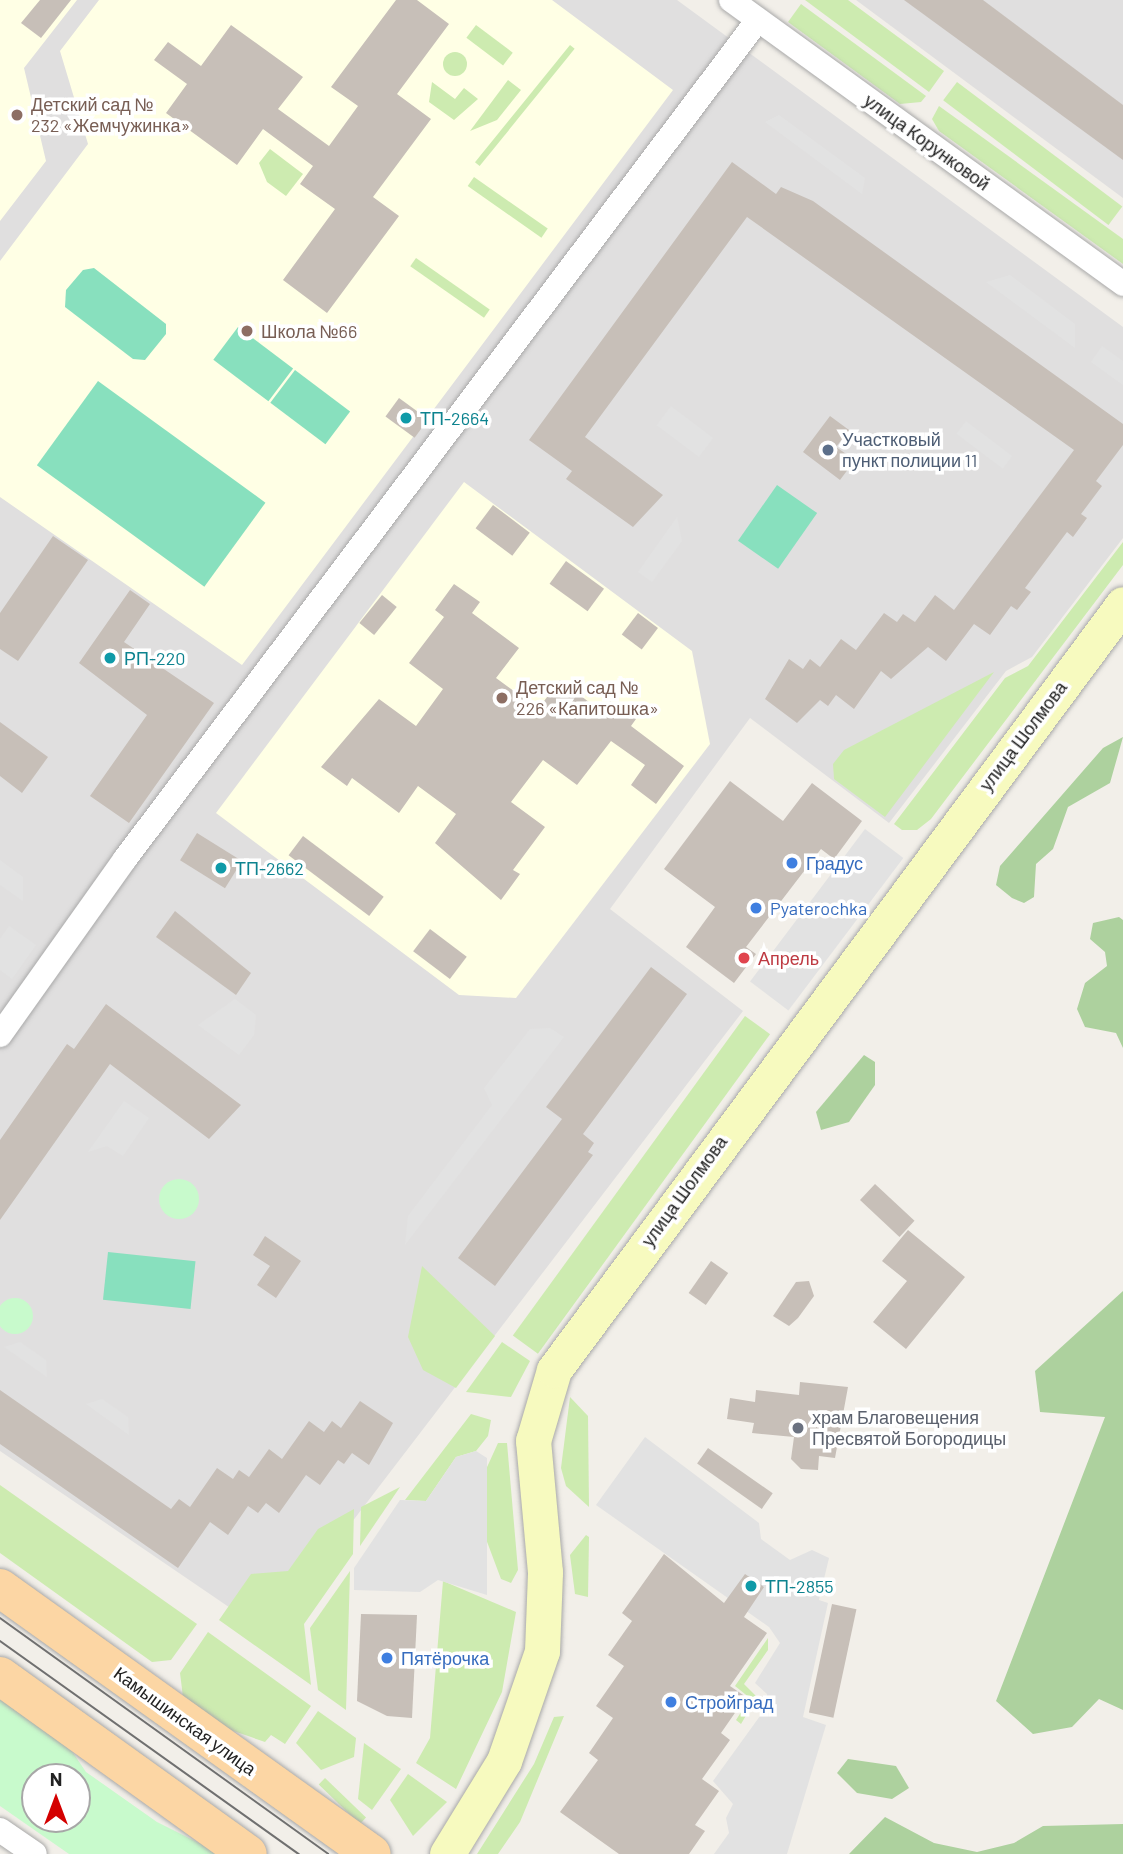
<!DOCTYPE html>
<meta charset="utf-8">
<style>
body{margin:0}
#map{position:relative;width:1123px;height:1854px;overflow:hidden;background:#f2efe9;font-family:Barlow,sans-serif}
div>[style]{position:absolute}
.residential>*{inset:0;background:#e0dfdf}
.education>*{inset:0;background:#ffffe5}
.grass>*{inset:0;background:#cdebb0;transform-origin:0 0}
.round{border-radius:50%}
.forest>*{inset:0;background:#add19e}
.park>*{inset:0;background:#c8facc}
.pitch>*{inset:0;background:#88e0be;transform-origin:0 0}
.parking>*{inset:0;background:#e2e2e2;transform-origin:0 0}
.building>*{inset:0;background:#c7bfb8;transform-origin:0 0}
.roads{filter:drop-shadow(0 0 2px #a9a9a9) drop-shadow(0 0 2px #a9a9a9)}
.street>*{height:24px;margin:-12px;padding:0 12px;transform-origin:12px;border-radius:12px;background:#fff}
.secondary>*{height:35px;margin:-17.5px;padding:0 17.5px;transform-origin:17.5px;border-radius:17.5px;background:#f7fabf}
.primary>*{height:38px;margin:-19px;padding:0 19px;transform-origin:19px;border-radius:19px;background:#fcd6a4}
.tram>*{height:2px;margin:-1px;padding:0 1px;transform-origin:1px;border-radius:1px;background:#707070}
.dots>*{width:19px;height:19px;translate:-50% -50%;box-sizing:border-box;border:4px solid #fff;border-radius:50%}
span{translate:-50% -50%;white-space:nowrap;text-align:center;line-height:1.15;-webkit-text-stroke:7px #fff;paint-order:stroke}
.education-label{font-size:18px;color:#785e54}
.left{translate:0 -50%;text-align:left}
.street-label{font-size:18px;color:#222}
.culture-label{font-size:18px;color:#0d838f}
.service-label{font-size:18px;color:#4e5e75}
.shop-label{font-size:18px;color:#366cbe}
.health-label{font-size:18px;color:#be3a42}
.worship-label{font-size:18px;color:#5b616d}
.north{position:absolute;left:21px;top:1763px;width:70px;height:70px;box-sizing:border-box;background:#fff;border:2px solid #a7a7a7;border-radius:50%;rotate:0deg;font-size:19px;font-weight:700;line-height:28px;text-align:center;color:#222}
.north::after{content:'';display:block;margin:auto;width:24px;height:32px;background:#d40000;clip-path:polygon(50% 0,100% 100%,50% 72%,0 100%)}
</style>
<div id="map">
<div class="residential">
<i style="clip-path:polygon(0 0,677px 0,1123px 327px,1123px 538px,1032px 657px,1006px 671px,889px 823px,750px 718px,610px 909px,743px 1011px,267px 1633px,0 1451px)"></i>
<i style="clip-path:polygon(856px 0,1123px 0,1123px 198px,953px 72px)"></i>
</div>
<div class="education">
<i style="clip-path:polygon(0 0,77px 0,24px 68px,46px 161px,0 221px)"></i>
<i style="clip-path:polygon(99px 0,552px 0,673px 90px,242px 665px,0 497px,0 261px,88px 144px,60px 51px)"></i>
<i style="clip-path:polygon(464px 482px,692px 651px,710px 744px,516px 998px,459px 995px,216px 813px)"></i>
</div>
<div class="grass">
<i style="clip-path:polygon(805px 0,848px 0,944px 71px,929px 92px)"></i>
<i style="clip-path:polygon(801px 4px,926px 96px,921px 102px,900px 104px,788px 22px)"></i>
<i style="left:476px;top:25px;width:46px;height:16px;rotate:37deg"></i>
<i style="left:570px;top:45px;width:6px;height:151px;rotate:39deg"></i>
<i class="round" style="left:443px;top:52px;width:24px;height:24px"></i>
<i style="clip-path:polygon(508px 80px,521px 90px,497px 120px,470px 131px)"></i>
<i style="clip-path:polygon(432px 82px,455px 99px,464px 88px,478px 99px,454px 120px,429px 102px)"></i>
<i style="left:957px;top:82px;width:207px;height:23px;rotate:37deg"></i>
<i style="clip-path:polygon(939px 106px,1123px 239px,1123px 264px,939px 131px,932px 119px)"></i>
<i style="clip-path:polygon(270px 149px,303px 174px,286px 196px,267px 182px,259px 163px)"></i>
<i style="left:474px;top:177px;width:90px;height:11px;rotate:35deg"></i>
<i style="left:416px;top:258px;width:90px;height:10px;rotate:35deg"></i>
<i style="clip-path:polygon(1123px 542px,1123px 565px,931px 819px,917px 830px,902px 830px,894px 824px,1005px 678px,1028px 666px)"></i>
<i style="clip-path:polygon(994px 672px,885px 817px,834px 779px,833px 764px,844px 750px)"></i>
<i style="left:745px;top:1016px;width:31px;height:395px;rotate:36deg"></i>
<i style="clip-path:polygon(422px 1266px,495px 1336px,456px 1388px,423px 1370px,408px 1337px)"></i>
<i style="clip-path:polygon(502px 1342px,530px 1361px,511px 1397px,466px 1392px)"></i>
<i style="clip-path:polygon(570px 1397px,588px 1416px,589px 1507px,566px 1486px,561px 1468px)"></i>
<i style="clip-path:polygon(471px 1414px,491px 1420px,488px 1436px,476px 1451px,456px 1457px,426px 1501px,405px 1500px)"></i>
<i style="clip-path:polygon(498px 1443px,507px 1443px,518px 1570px,511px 1583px,501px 1579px,486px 1539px,483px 1476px)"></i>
<i style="clip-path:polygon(0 1485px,197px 1624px,171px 1660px,152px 1662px,0 1553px)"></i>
<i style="clip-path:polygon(400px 1487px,360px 1546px,361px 1507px)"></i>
<i style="clip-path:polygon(354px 1509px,353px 1554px,304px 1624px,311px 1685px,219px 1620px,251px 1574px,288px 1571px,318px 1529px)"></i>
<i style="clip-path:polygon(586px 1535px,589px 1537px,588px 1597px,575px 1594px,570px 1555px)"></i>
<i style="clip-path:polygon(350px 1571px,346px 1710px,318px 1690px,310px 1628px)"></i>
<i style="clip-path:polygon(443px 1581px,516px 1612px,502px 1692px,456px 1789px,416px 1763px,430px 1738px)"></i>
<i style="clip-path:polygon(208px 1632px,311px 1706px,285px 1744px,271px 1735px,265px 1742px,225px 1728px,183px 1697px,180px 1673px)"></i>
<i style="clip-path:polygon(768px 1638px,768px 1650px,744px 1684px,757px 1697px,741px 1724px,736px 1720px,750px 1698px,735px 1686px)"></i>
<i style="clip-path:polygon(318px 1711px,356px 1738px,354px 1757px,321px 1770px,296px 1743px)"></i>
<i style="clip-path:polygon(564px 1716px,520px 1822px,498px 1854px,477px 1854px,534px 1764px,554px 1717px)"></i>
<i style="clip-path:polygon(364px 1743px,401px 1769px,372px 1810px,358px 1799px)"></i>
<i style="clip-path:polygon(408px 1774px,447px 1802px,413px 1836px,390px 1800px)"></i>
<i style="left:325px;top:1778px;width:57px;height:9px;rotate:44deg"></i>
</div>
<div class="forest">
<i style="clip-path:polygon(1123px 737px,1110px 783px,1068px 807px,1053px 849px,1036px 864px,1034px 897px,1024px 903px,1012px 898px,996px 885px,1000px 866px,1103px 748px)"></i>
<i style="clip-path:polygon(1119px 917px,1123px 920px,1123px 1048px,1116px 1033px,1085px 1027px,1077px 1009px,1085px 983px,1107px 966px,1105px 952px,1090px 939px,1093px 923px)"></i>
<i style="clip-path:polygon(864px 1055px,875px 1062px,875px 1085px,849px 1122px,821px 1130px,816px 1112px)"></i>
<i style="clip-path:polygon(1123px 1291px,1123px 1710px,1099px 1699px,1072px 1727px,1033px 1734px,996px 1701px,1105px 1417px,1040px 1412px,1035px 1371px)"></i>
<i style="clip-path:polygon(848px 1759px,896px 1766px,909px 1788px,892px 1799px,857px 1793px,837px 1773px)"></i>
<i style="clip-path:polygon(885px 1817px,934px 1843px,977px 1852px,1014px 1843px,1043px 1826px,1123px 1824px,1123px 1854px,849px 1854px)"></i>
</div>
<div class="park">
<i class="round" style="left:159px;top:1179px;width:40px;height:40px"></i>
<i class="round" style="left:-3px;top:1298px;width:36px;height:36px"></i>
<i style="clip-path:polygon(evenodd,0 1694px,65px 1741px,86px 1772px,157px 1822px,221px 1854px,69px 1854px,0 1806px,0 1694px,35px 1777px,77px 1777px,77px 1819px,35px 1819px,35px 1777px)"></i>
</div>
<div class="pitch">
<i style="clip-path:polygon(94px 268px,166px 324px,166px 334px,145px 360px,133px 359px,65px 307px,66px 290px,83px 270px)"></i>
<i style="left:238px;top:327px;width:69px;height:41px;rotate:37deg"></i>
<i style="left:295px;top:370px;width:69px;height:41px;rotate:37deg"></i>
<i style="left:98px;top:381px;width:207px;height:104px;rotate:36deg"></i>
<i style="left:777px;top:485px;width:49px;height:68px;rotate:35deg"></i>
<i style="left:108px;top:1252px;width:88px;height:48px;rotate:6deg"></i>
</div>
<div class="parking">
<i style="clip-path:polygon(779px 115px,865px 178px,862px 194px,765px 122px)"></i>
<i style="clip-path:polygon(1010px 275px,1075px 324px,1075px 348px,986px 282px)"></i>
<i style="clip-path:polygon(1102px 346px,1123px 361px,1123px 385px,1091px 362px)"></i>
<i style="left:671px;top:406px;width:53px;height:24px;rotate:37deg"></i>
<i style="left:966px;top:421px;width:58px;height:16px;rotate:37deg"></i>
<i style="clip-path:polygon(677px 517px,682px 541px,652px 582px,638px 572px)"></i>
<i style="left:865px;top:829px;width:48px;height:191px;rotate:37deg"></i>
<i style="clip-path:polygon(0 860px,23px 877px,23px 901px,0 885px)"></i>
<i style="clip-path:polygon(9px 926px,36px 945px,12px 979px,0 970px,0 939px)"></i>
<i style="clip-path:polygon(235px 999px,256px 1015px,254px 1035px,239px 1055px,198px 1025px)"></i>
<i style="clip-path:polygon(550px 1028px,564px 1037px,405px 1245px,408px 1216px,492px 1105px,484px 1088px,530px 1029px)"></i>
<i style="clip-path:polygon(124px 1101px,149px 1118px,123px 1156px,107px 1146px,88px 1152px)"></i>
<i style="clip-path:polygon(20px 1342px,46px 1360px,47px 1377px,4px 1347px)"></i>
<i style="clip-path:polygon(102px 1399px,128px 1417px,129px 1435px,86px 1404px)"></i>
<i style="clip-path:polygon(645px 1437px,759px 1523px,761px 1539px,790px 1560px,812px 1550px,829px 1558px,819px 1600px,828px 1603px,803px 1717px,826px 1725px,787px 1854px,714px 1854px,729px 1833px,726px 1818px,733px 1804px,713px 1781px,765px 1709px,767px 1694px,755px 1683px,780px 1643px,769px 1627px,596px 1505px)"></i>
<i style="clip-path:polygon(476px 1451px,487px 1458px,487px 1595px,438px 1580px,420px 1592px,354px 1590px,354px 1568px,400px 1500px,426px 1501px,456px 1457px)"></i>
</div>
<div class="building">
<i style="clip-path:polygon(40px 0,71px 0,41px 38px,21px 23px)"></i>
<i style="clip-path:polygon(396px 0,417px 0,449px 24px,397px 94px,431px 119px,373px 197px,399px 216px,327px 313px,283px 280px,335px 209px,300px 184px,313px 166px,263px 129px,237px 165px,166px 113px,187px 84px,154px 60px,168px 42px,201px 66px,231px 25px,303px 77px,278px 109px,329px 146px,358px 106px,331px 87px)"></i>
<i style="clip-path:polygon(904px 0,983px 0,1123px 105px,1123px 160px)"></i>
<i style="clip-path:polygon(732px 162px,776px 194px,781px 187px,813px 201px,1123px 424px,1123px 445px,1096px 481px,1102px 486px,1081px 514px,1087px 518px,1073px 537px,1067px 532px,1025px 588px,1031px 592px,1017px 610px,1011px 606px,990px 635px,974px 624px,946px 661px,928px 647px,891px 679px,881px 671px,854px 709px,836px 695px,828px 706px,820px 700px,797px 723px,765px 699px,789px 659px,803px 669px,810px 659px,820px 667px,841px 639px,856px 650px,884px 613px,897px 622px,903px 614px,915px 622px,935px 595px,954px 610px,1074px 450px,747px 217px,585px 437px,663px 495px,633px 527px,566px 479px,572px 471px,529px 440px)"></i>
<i style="left:399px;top:398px;width:36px;height:23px;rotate:36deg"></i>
<i style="clip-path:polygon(830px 416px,849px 430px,836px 447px,855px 460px,840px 480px,803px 452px)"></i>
<i style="left:493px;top:505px;width:46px;height:29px;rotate:37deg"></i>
<i style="clip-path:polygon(53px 536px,88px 560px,18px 661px,0 649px,0 613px)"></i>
<i style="left:566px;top:561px;width:47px;height:28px;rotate:36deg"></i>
<i style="clip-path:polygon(454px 584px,480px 602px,472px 613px,519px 648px,496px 678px,538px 709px,560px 680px,602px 712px,610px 701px,636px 719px,631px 726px,684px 766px,656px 804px,631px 785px,645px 765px,611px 741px,577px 785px,543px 760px,511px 802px,545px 827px,513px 870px,520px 874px,501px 900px,435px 843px,456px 814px,418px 786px,399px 813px,352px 778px,347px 786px,321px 767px,379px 699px,416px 726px,443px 689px,409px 663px,444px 617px,435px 610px)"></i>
<i style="clip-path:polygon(130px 590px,150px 604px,124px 642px,214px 703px,129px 823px,90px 796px,147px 715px,79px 663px)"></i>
<i style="left:382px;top:595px;width:19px;height:36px;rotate:39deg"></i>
<i style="left:638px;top:613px;width:25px;height:27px;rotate:37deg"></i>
<i style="clip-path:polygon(0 722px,48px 757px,22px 793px,0 776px)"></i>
<i style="clip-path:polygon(730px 781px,783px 821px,812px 783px,862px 821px,834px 859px,821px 849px,746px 947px,756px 954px,734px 983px,686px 947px,715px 907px,664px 869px)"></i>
<i style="left:197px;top:833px;width:53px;height:32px;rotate:32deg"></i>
<i style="left:303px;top:836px;width:101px;height:24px;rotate:37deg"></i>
<i style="clip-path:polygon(175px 911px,251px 973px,236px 995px,156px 937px)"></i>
<i style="left:430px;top:929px;width:46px;height:28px;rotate:37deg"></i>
<i style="clip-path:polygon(651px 967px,687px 994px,583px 1134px,594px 1143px,588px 1152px,593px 1155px,495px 1286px,458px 1258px,562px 1119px,546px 1107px)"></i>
<i style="clip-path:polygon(106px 1004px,241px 1105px,209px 1139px,110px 1064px,0 1220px,0 1140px,67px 1044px,74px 1049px)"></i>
<i style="left:875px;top:1184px;width:54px;height:22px;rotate:43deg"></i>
<i style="clip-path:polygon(908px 1230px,965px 1277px,906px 1349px,873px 1322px,907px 1281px,882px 1261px)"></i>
<i style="clip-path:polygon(265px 1236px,301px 1261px,276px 1298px,257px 1285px,270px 1266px,253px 1255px)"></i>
<i style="left:711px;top:1261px;width:21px;height:39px;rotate:35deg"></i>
<i style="clip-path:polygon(809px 1281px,814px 1296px,798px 1318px,789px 1326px,773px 1316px,796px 1282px)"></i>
<i style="clip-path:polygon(800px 1382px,848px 1387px,835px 1458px,819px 1456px,818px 1470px,801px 1469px,791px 1459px,794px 1437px,752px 1433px,754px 1423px,727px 1419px,730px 1398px,755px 1402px,756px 1390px,799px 1395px)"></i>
<i style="clip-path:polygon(0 1390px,171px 1509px,179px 1499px,190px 1507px,217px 1468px,233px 1479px,239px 1470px,249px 1477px,269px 1449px,282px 1459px,309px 1421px,324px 1432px,332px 1421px,341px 1428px,360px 1401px,393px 1423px,369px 1465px,352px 1453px,344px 1464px,338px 1460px,320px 1485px,306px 1475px,279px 1513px,266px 1503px,258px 1513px,248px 1506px,228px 1535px,210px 1522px,178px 1568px,0 1444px)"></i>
<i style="left:708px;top:1448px;width:79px;height:19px;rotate:35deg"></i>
<i style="clip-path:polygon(664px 1554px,724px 1603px,745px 1574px,764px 1587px,744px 1617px,767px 1633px,730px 1686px,746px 1697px,721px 1733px,730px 1740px,702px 1779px,719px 1791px,695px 1825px,705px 1831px,689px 1854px,619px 1854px,560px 1812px,598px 1760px,589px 1753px,613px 1718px,596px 1706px,624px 1666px,608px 1655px,632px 1621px,622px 1613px)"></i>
<i style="left:832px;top:1604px;width:25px;height:111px;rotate:12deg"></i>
<i style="clip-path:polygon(361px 1614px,417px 1615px,412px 1718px,387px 1716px,357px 1701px)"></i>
</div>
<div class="roads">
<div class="street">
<i style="left:731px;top:0;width:484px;rotate:35.9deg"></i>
<i style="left:0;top:1035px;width:216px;rotate:-54.6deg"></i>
<i style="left:125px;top:859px;width:1051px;rotate:-52.97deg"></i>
<i style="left:0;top:1830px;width:42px;rotate:34.4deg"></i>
</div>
<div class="secondary">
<i style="left:447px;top:1854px;width:109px;rotate:-58.5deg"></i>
<i style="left:504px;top:1761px;width:116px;rotate:-70.9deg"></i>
<i style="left:542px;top:1651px;width:79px;rotate:-87.8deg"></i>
<i style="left:545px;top:1572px;width:132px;rotate:-95.2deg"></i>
<i style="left:533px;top:1441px;width:74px;rotate:-73.5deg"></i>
<i style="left:554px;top:1370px;width:954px;rotate:-53.39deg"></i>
</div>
<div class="primary">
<i style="left:0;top:1588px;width:457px;rotate:35.6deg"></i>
<i style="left:0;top:1676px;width:305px;rotate:35.7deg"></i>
</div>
</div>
<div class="tram">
<i style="left:0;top:1618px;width:404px;rotate:35.7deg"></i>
<i style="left:0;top:1641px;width:367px;rotate:35.5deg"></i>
</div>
<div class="dots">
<i style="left:17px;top:115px;background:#8d6e63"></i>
<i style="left:247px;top:331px;background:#8d6e63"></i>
<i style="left:406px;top:418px;background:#0f9aa8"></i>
<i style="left:828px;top:450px;background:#5c6f8a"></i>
<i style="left:110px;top:658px;background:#0f9aa8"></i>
<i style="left:502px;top:698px;background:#8d6e63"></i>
<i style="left:792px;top:863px;background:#3f7fe0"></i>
<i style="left:221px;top:868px;background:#0f9aa8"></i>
<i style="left:756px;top:908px;background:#3f7fe0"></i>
<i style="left:744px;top:958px;background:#e0444e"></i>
<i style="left:798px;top:1428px;background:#6b7280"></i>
<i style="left:751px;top:1586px;background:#0f9aa8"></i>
<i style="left:387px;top:1658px;background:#3f7fe0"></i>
<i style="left:671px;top:1702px;background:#3f7fe0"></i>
</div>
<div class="education-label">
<span class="left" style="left:31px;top:115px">Детский сад №<br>232 «Жемчужинка»</span>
<span class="left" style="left:261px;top:331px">Школа №66</span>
<span class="left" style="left:516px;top:698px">Детский сад №<br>226 «Капитошка»</span>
</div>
<div class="street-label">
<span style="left:927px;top:142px;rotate:36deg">улица Корунковой</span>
<span style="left:1023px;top:736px;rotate:-53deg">улица Шолмова</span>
<span style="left:684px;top:1191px;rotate:-54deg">улица Шолмова</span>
<span style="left:185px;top:1721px;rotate:36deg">Камышинская улица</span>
</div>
<div class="culture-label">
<span class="left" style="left:420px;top:418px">ТП-2664</span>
<span class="left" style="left:124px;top:658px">РП-220</span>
<span class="left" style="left:235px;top:868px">ТП-2662</span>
<span class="left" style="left:765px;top:1586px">ТП-2855</span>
</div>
<div class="service-label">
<span class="left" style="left:842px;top:450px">Участковый<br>пункт полиции 11</span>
</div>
<div class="shop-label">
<span class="left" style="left:806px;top:863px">Градус</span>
<span class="left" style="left:770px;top:908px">Pyaterochka</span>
<span class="left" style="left:401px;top:1658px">Пятёрочка</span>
<span class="left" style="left:685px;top:1702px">Стройград</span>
</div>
<div class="health-label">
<span class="left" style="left:758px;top:958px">Апрель</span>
</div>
<div class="worship-label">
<span class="left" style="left:812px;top:1428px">храм Благовещения<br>Пресвятой Богородицы</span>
</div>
<div class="north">N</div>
</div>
